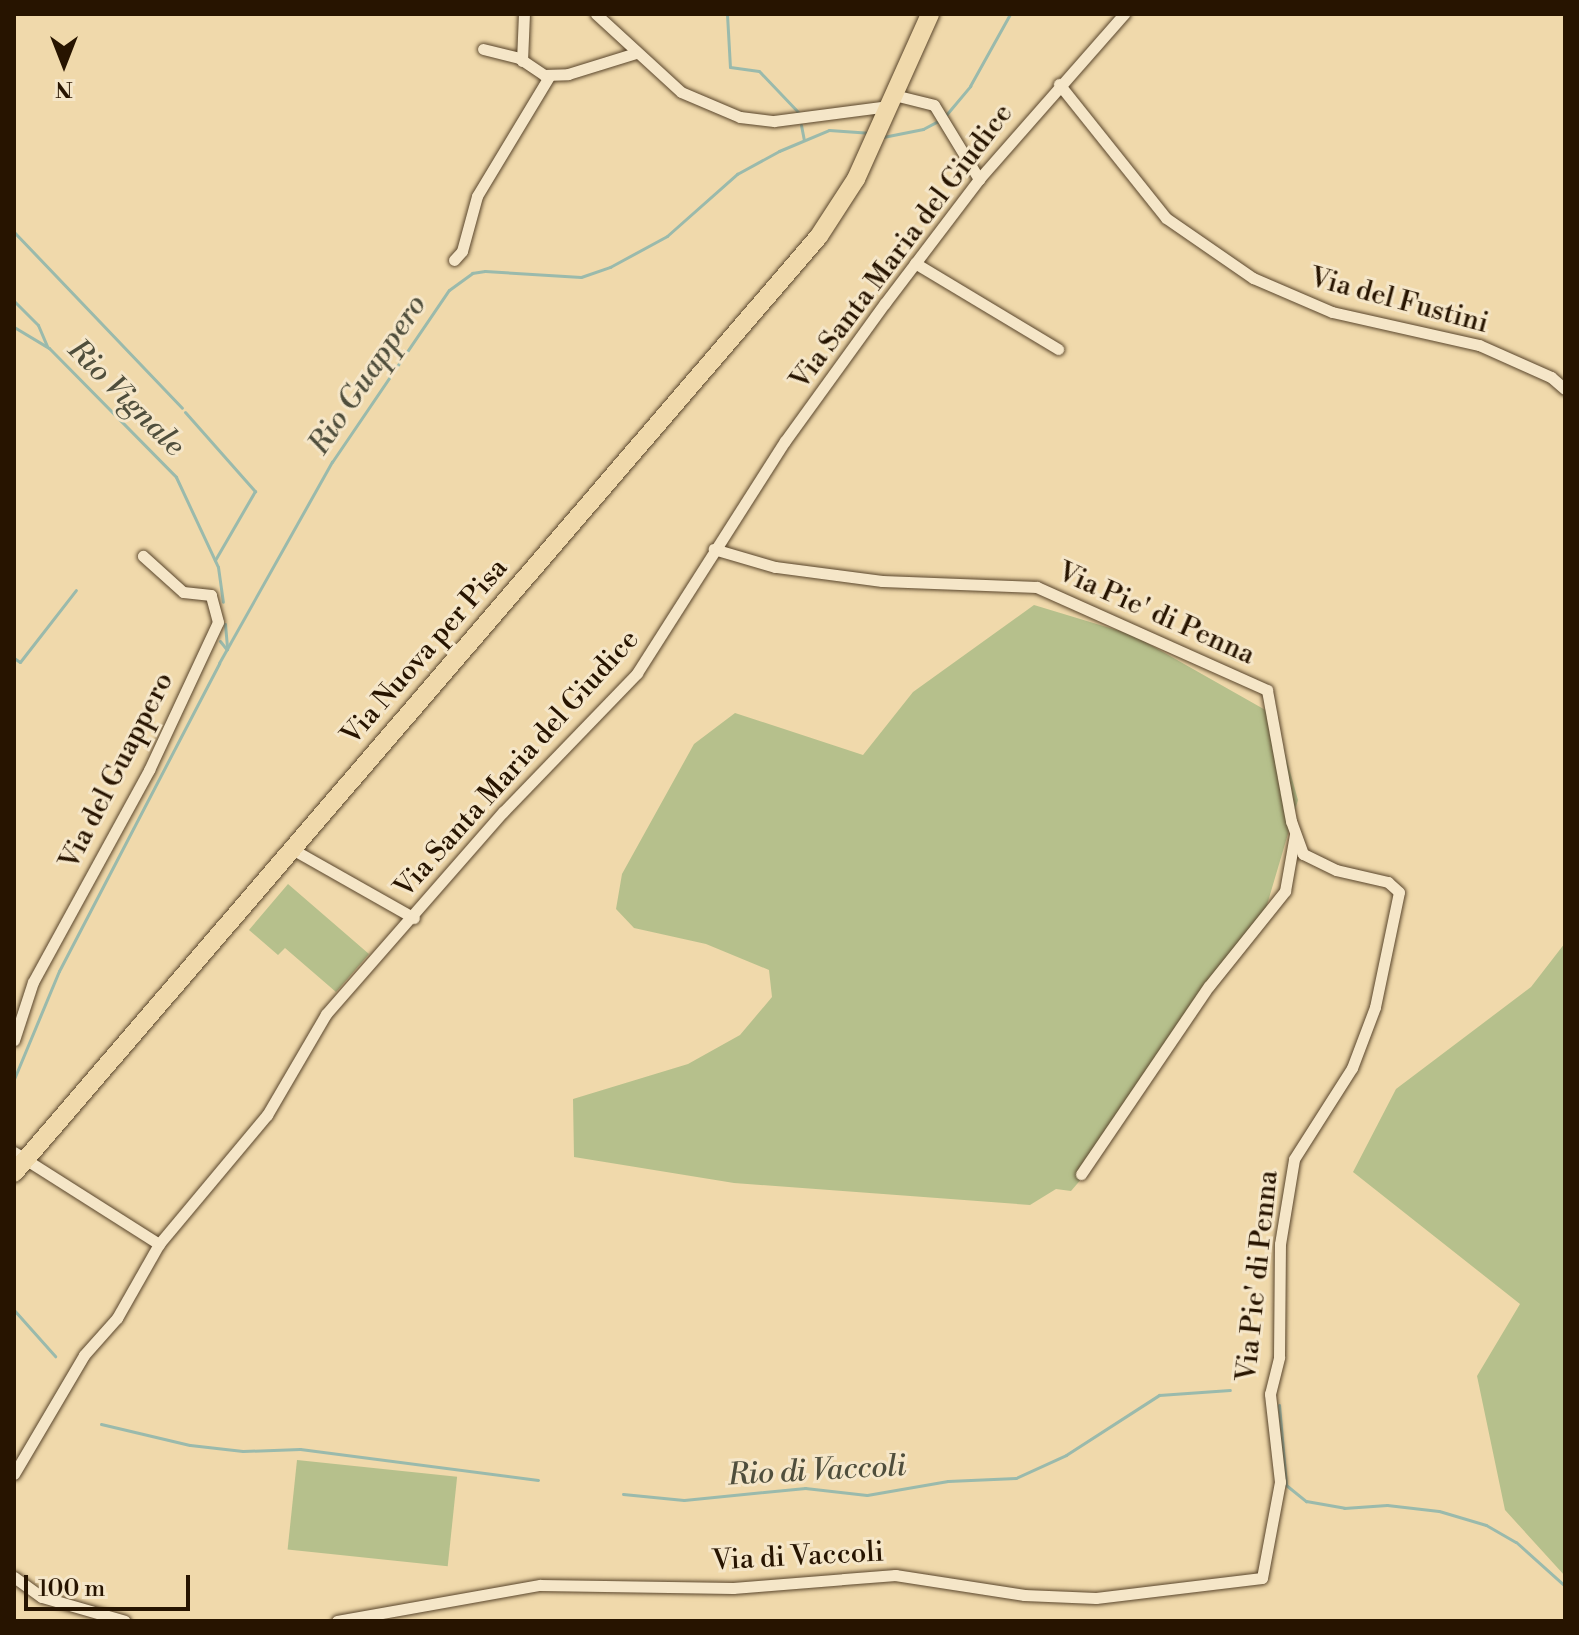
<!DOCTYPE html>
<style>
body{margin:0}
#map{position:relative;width:1579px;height:1635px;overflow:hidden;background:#f0d9ab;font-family:"Libre Bodoni",serif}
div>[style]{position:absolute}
.green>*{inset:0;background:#b6c08c;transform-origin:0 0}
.stream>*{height:3px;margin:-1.5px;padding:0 1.5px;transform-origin:1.5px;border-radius:1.5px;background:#9abaac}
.roads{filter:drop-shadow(0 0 2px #59452b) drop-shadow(0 0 2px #59452b)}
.minor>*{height:11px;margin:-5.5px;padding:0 5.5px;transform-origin:5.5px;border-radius:5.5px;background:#f5e6c8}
.primary>*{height:18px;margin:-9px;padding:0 9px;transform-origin:9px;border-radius:9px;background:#f0d9ab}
span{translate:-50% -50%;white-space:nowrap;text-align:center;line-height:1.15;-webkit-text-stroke:6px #f5e6c8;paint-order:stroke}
.street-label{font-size:28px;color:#271400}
.water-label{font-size:30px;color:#4f4e3c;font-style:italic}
.frame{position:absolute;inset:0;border:16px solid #271400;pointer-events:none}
.north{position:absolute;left:24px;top:24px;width:80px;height:80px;-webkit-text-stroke:6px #f5e6c8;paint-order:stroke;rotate:180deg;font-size:22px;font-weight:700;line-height:32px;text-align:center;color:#271400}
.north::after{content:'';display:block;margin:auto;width:28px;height:36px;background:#271400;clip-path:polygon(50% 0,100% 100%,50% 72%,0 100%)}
.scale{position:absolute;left:24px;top:1575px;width:166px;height:36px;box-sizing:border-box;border:4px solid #271400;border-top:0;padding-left:10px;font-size:24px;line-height:28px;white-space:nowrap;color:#271400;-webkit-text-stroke:6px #f5e6c8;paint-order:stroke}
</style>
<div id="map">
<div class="green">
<i style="clip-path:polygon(1034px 605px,1133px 635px,1274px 715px,1298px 800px,1264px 915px,1096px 1162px,1071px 1191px,1056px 1189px,1030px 1205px,734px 1183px,574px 1157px,573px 1099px,688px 1064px,740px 1035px,772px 997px,769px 970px,706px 944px,634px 928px,616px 909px,622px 874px,694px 744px,735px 713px,863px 755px,913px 692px)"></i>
<i style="clip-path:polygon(288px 884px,369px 954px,336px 992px,285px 948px,278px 955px,249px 930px)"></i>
<i style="clip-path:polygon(1565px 943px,1565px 1576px,1505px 1510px,1477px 1376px,1520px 1304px,1353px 1172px,1396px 1089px,1531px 987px)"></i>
<i style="left:297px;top:1460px;width:161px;height:90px;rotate:6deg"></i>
</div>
<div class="stream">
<i style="left:727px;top:14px;width:53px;rotate:86.8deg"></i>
<i style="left:730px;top:67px;width:29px;rotate:8deg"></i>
<i style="left:759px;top:71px;width:57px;rotate:46.4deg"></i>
<i style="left:946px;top:115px;width:38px;rotate:-50deg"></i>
<i style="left:970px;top:86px;width:82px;rotate:-60.9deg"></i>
<i style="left:801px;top:125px;width:15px;rotate:79deg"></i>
<i style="left:883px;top:137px;width:41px;rotate:-11.3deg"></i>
<i style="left:923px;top:129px;width:19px;rotate:-28deg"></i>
<i style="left:14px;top:232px;width:243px;rotate:46.3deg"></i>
<i style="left:14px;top:301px;width:34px;rotate:45deg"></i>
<i style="left:38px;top:325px;width:23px;rotate:67deg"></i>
<i style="left:14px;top:327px;width:41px;rotate:31deg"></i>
<i style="left:49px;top:348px;width:181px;rotate:45.4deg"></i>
<i style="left:176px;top:477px;width:99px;rotate:65deg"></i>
<i style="left:218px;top:567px;width:35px;rotate:82deg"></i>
<i style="left:185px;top:412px;width:106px;rotate:48.5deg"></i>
<i style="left:255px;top:491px;width:80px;rotate:120.1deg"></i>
<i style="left:225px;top:624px;width:25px;rotate:85deg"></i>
<i style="left:220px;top:641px;width:11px;rotate:52deg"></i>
<i style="left:14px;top:658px;width:7px;rotate:34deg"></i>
<i style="left:20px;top:662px;width:91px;rotate:-52.1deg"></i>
<i style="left:14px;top:1079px;width:117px;rotate:-67.4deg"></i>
<i style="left:59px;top:971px;width:347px;rotate:-62.5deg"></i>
<i style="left:219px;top:663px;width:231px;rotate:-60.7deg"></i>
<i style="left:332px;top:462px;width:208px;rotate:-55.8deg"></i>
<i style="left:449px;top:290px;width:29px;rotate:-36deg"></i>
<i style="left:472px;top:273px;width:13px;rotate:-9deg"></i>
<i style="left:485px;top:271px;width:96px;rotate:3.6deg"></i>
<i style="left:581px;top:277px;width:31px;rotate:-19deg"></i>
<i style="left:610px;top:267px;width:65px;rotate:-28.5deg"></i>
<i style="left:667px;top:236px;width:94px;rotate:-41.5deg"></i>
<i style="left:737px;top:174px;width:48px;rotate:-28.7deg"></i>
<i style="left:779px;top:151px;width:54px;rotate:-22.8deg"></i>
<i style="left:829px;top:130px;width:39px;rotate:4deg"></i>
<i style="left:14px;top:1310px;width:62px;rotate:48.3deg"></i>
<i style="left:1279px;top:1405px;width:80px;rotate:85deg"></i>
<i style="left:1286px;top:1485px;width:26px;rotate:39deg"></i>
<i style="left:1306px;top:1501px;width:39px;rotate:10deg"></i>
<i style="left:1344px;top:1508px;width:43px;rotate:-4deg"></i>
<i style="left:1387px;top:1505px;width:52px;rotate:6.6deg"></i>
<i style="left:1439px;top:1511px;width:49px;rotate:16.6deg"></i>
<i style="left:1486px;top:1525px;width:34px;rotate:30deg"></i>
<i style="left:1516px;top:1542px;width:66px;rotate:41.9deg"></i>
<i style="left:101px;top:1424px;width:91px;rotate:13.3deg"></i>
<i style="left:190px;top:1445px;width:53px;rotate:6.5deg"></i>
<i style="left:243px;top:1451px;width:57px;rotate:-2deg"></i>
<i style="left:300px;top:1449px;width:240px;rotate:7.4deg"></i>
<i style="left:623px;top:1494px;width:61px;rotate:5.6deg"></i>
<i style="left:684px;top:1500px;width:122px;rotate:-5.7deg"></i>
<i style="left:805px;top:1488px;width:62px;rotate:6.4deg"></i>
<i style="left:867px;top:1495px;width:82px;rotate:-9.8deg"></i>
<i style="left:948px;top:1481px;width:68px;rotate:-2.5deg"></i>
<i style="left:1016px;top:1478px;width:55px;rotate:-24.7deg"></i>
<i style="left:1066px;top:1455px;width:111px;rotate:-32.8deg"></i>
<i style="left:1159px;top:1395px;width:71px;rotate:-4deg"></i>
</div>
<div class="roads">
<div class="minor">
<i style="left:596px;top:14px;width:115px;rotate:42.5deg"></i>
<i style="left:681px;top:92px;width:64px;rotate:23deg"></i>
<i style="left:740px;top:117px;width:34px;rotate:7deg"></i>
<i style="left:774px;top:121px;width:116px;rotate:-7.4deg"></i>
<i style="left:483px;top:49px;width:37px;rotate:14deg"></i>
<i style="left:519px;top:58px;width:30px;rotate:34deg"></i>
<i style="left:544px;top:75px;width:24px;rotate:-2deg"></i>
<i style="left:568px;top:74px;width:71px;rotate:-17.2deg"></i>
<i style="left:522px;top:61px;width:47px;rotate:-87.6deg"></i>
<i style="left:1059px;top:84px;width:171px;rotate:51.4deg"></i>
<i style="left:1166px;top:218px;width:106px;rotate:34.6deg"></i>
<i style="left:1253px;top:278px;width:86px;rotate:23.3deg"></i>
<i style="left:1332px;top:312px;width:151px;rotate:12.7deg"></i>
<i style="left:1479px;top:345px;width:79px;rotate:24deg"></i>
<i style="left:1551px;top:377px;width:18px;rotate:41deg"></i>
<i style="left:894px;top:95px;width:41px;rotate:14deg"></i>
<i style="left:934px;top:105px;width:87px;rotate:58.7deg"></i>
<i style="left:454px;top:260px;width:12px;rotate:-48deg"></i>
<i style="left:462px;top:251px;width:57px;rotate:-74.7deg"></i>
<i style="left:477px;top:196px;width:141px;rotate:-58.9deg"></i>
<i style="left:915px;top:263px;width:167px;rotate:31deg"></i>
<i style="left:292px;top:849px;width:140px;rotate:29.5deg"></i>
<i style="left:14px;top:1040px;width:61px;rotate:-71.9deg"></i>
<i style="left:33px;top:982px;width:242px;rotate:-61.3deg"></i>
<i style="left:149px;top:770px;width:163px;rotate:-65deg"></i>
<i style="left:218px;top:622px;width:28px;rotate:-105deg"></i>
<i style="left:211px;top:595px;width:28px;rotate:-174deg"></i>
<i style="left:183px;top:592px;width:54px;rotate:-138deg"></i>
<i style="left:14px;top:1152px;width:172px;rotate:32.4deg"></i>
<i style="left:1081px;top:1174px;width:227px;rotate:-55.8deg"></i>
<i style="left:1209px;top:986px;width:122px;rotate:-51.3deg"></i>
<i style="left:1285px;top:891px;width:58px;rotate:-80deg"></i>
<i style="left:14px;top:1474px;width:138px;rotate:-59.5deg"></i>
<i style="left:84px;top:1355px;width:50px;rotate:-48.3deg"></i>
<i style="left:117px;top:1318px;width:85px;rotate:-60.4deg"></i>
<i style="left:159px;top:1244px;width:168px;rotate:-50.1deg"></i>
<i style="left:267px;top:1115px;width:117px;rotate:-59.7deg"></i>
<i style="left:326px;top:1014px;width:269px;rotate:-48.8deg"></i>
<i style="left:503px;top:812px;width:193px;rotate:-46deg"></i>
<i style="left:637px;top:673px;width:275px;rotate:-57.5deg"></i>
<i style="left:785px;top:441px;width:170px;rotate:-54.1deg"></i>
<i style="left:885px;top:303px;width:156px;rotate:-52.8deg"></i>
<i style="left:979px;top:179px;width:220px;rotate:-48.7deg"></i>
<i style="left:14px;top:1577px;width:34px;rotate:36deg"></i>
<i style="left:42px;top:1597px;width:86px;rotate:16.1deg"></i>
<i style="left:337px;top:1621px;width:206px;rotate:-10.1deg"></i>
<i style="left:540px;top:1585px;width:193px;rotate:0.9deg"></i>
<i style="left:733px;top:1588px;width:163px;rotate:-4.6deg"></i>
<i style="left:895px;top:1575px;width:131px;rotate:8.8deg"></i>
<i style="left:1024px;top:1595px;width:72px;rotate:2.4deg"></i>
<i style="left:1096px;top:1598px;width:167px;rotate:-6.9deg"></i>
<i style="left:1262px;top:1578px;width:98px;rotate:-79.4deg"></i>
<i style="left:1280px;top:1482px;width:89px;rotate:-96.5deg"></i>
<i style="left:1270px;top:1394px;width:38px;rotate:-76deg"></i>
<i style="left:1279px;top:1357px;width:113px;rotate:-89.5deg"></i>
<i style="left:1280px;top:1244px;width:86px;rotate:-80.6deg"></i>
<i style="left:1294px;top:1159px;width:108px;rotate:-57.5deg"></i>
<i style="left:1352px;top:1068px;width:65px;rotate:-69.3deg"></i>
<i style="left:1375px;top:1007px;width:117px;rotate:-78.2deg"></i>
<i style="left:1399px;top:892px;width:15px;rotate:-138deg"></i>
<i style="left:1388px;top:882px;width:53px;rotate:-167deg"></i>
<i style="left:1336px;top:870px;width:37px;rotate:-154deg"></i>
<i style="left:1303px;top:854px;width:35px;rotate:-110deg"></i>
<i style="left:1291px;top:821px;width:133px;rotate:-100.4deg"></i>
<i style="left:1267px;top:690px;width:252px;rotate:-155.9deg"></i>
<i style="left:1037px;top:587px;width:155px;rotate:-177.8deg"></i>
<i style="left:882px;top:581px;width:108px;rotate:-172.5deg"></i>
<i style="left:775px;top:567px;width:64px;rotate:-163.6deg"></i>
</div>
<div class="primary">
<i style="left:14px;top:1173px;width:1235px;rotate:-49.33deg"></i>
<i style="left:819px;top:236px;width:68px;rotate:-57deg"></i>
<i style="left:856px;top:179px;width:181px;rotate:-65.8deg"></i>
</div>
</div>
<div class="street-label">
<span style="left:902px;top:247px;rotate:-53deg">Via Santa Maria del Giudice</span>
<span style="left:1399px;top:301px;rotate:15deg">Via del Fustini</span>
<span style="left:1156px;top:614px;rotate:24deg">Via Pie' di Penna</span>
<span style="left:425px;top:652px;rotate:-49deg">Via Nuova per Pisa</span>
<span style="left:517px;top:764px;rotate:-48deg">Via Santa Maria del Giudice</span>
<span style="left:117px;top:771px;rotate:-63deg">Via del Guappero</span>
<span style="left:1258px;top:1276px;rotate:-84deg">Via Pie' di Penna</span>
<span style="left:798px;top:1557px;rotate:-3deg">Via di Vaccoli</span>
</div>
<div class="water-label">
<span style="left:368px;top:375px;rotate:-56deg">Rio Guappero</span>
<span style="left:126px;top:398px;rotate:45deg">Rio Vignale</span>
<span style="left:817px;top:1471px;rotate:-3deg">Rio di Vaccoli</span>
</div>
<div class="frame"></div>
<div class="north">N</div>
<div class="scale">100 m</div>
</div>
